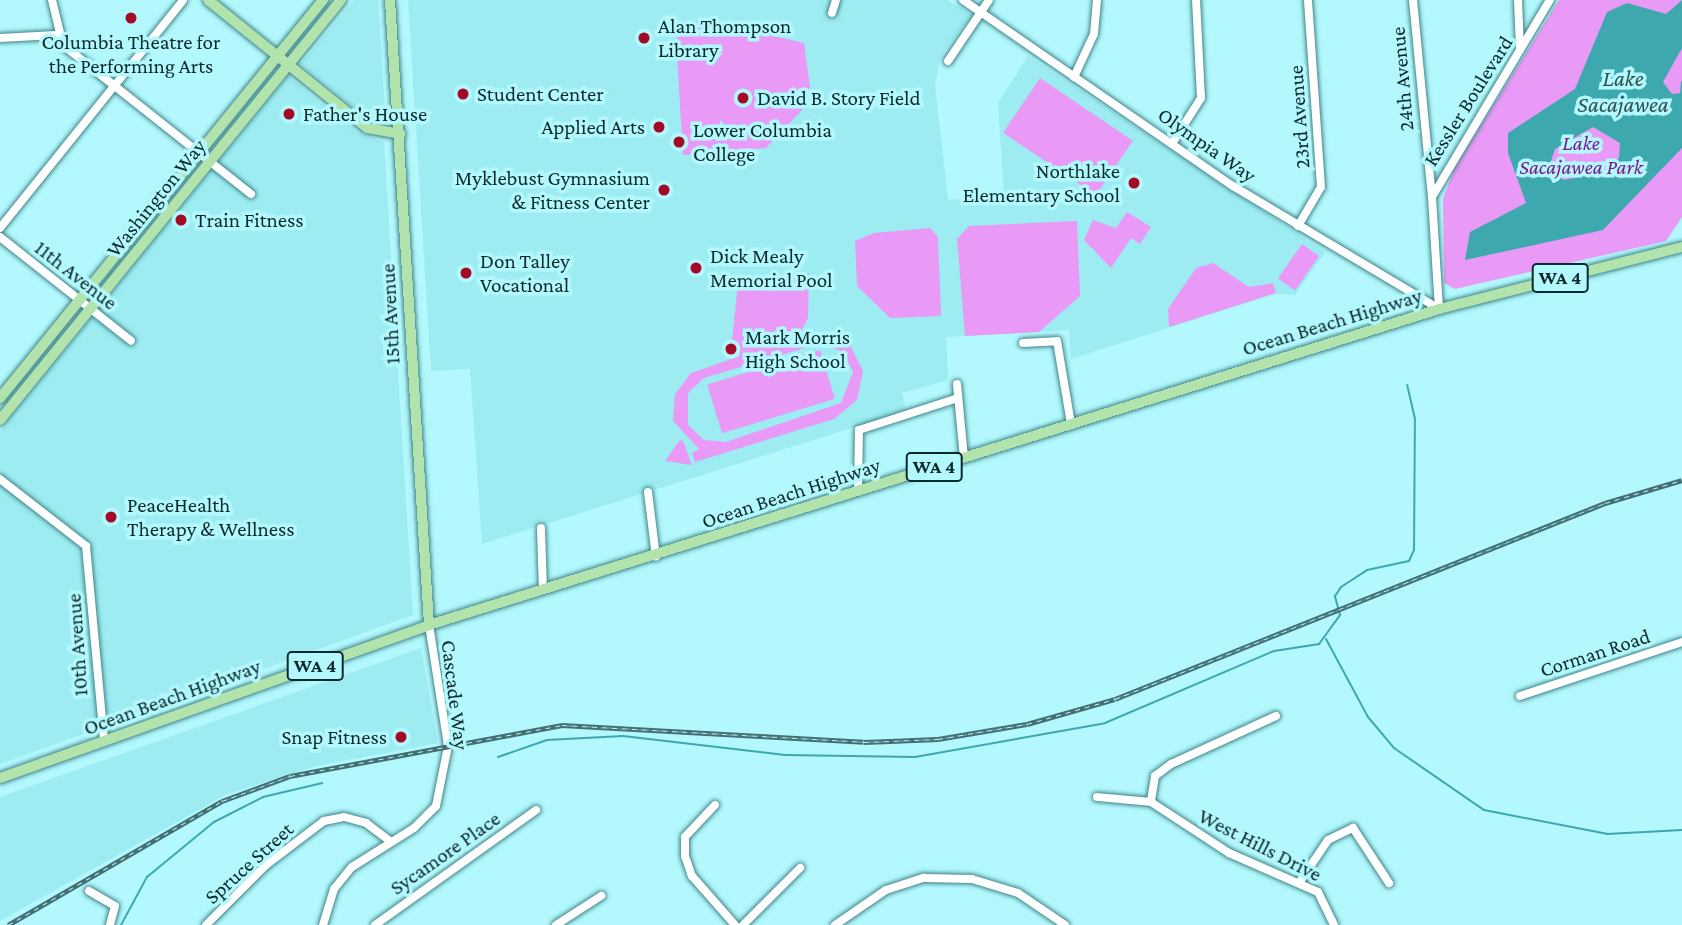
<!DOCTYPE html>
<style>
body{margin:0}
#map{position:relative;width:1682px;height:925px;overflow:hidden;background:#b2f8fd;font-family:"Crimson Pro",serif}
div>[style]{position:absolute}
.built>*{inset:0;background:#9cecf1}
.green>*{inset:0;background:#e99af7;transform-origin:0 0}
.water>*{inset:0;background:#3ea8af}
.stream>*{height:2px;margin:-1px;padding:0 1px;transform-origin:1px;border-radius:1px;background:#3ea8af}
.roads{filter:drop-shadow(0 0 2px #408589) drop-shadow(0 0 2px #408589)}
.minor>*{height:8px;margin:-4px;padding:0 4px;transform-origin:4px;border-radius:4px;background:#fff}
.major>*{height:10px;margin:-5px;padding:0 5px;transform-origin:5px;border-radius:5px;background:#b3e3ad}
.rail>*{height:4.5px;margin-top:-2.25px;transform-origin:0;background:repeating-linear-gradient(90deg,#b2f8fd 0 5px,#457073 0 10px);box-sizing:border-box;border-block:2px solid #457073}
.dots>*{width:19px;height:19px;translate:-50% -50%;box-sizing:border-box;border:4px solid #b2f8fd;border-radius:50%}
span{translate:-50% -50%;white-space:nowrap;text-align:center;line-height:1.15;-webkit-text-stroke:7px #b2f8fd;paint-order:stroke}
.shield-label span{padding:2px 5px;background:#b2f8fd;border:2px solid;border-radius:5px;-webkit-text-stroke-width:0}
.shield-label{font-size:19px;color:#0c292b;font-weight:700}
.poi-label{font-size:21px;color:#0c292b}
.left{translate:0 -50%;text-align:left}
.right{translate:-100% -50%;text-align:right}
.street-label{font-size:21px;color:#0c292b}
.park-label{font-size:21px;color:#7d178e;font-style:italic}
.water-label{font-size:23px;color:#2f4f52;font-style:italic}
</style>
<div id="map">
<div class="built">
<i style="clip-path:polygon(354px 0,378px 0,386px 125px,372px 122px,301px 64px)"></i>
<i style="clip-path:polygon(408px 0,947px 0,972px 15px,941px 55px,935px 84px,948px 200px,1004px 196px,998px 103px,1028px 56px,1325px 252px,1295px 295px,1274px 294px,1071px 359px,1069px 330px,946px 337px,948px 380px,902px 393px,906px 411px,482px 544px,470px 369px,431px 371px)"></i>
<i style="clip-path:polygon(288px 76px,357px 132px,384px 142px,413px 615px,0 764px,0 431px)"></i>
<i style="clip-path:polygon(421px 648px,438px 743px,316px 766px,227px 794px,0 921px,0 797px)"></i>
</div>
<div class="green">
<i style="clip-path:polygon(1559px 0,1682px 0,1682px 217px,1666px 241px,1455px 289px,1444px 283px,1443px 199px,1455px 167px)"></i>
<i style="clip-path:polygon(693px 21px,761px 28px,761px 33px,804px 43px,810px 87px,803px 109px,766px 148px,683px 155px,676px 39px)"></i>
<i style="left:1040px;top:78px;width:112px;height:66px;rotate:34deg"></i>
<i style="clip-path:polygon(1127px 212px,1151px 227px,1140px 244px,1131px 238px,1111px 268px,1084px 240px,1093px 220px,1116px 228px)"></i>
<i style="clip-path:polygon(1077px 221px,1080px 296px,1039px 332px,965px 336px,957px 239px,969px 226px)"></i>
<i style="clip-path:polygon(930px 228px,938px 237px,941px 316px,890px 318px,857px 286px,855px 241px,874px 233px)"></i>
<i style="left:1302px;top:244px;width:21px;height:42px;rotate:35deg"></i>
<i style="clip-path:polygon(1213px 263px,1249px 287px,1273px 283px,1276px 293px,1169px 327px,1168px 309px,1196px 268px)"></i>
<i style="clip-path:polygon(evenodd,809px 273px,808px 318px,800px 334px,786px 341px,823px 333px,850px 345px,863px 371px,857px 400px,834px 419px,695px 462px,692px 453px,699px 449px,673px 421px,675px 394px,691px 373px,740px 356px,732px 340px,738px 283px,809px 273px,821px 343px,843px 352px,853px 372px,841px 403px,726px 442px,704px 440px,688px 425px,688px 393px,704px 378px,821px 343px)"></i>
<i style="left:820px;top:350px;width:51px;height:118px;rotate:73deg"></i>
<i style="clip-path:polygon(680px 440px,683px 441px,692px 465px,665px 461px)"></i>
</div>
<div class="water">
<i style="clip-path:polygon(evenodd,1682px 0,1682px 48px,1663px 82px,1672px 94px,1682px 93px,1682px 148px,1603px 230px,1465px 260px,1470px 232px,1526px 203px,1508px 153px,1508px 133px,1575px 89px,1607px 12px,1627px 3px,1666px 14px,1682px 0,1593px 127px,1620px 143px,1619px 158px,1602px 173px,1563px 180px,1550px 164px,1555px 149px,1593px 127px)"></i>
</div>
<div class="stream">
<i style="left:1681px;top:94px;width:12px;rotate:-85deg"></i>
<i style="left:1326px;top:639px;width:89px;rotate:61.7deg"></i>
<i style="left:1368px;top:717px;width:40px;rotate:50deg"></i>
<i style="left:1394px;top:748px;width:109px;rotate:34.6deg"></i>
<i style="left:1484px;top:810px;width:125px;rotate:11deg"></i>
<i style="left:1607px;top:834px;width:75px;rotate:-3.1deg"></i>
<i style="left:498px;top:757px;width:52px;rotate:-19.1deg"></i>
<i style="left:547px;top:740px;width:76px;rotate:-3deg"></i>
<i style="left:623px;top:736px;width:163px;rotate:6.7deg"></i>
<i style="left:785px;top:755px;width:130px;rotate:0.9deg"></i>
<i style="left:915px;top:757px;width:193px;rotate:-10.1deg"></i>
<i style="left:1105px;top:723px;width:184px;rotate:-23.1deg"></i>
<i style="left:1274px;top:651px;width:46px;rotate:-8.8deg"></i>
<i style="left:1319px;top:644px;width:36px;rotate:-54deg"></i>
<i style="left:1340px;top:615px;width:20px;rotate:-105deg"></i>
<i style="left:1335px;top:596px;width:11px;rotate:-56deg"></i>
<i style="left:1341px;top:587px;width:31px;rotate:-33deg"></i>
<i style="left:1367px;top:570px;width:43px;rotate:-12.1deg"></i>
<i style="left:1409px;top:561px;width:12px;rotate:-66deg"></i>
<i style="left:1414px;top:550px;width:131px;rotate:-89.6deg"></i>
<i style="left:1415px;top:419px;width:35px;rotate:-103deg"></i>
<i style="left:121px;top:925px;width:55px;rotate:-61.6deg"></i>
<i style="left:147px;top:877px;width:87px;rotate:-39.4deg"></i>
<i style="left:214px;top:822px;width:55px;rotate:-27deg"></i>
<i style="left:263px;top:797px;width:61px;rotate:-13.3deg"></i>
</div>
<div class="roads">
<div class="minor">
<i style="left:52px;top:0;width:46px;rotate:76.3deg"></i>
<i style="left:63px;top:45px;width:240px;rotate:38.4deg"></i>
<i style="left:963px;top:0;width:328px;rotate:34.6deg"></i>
<i style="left:1233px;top:186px;width:240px;rotate:30.8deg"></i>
<i style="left:1439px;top:309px;width:112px;rotate:-93.6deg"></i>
<i style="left:1432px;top:197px;width:230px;rotate:-59.1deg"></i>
<i style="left:1413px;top:0;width:197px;rotate:84.5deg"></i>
<i style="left:1518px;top:0;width:49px;rotate:87.7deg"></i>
<i style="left:832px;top:13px;width:14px;rotate:-73deg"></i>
<i style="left:0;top:38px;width:56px;rotate:-3.1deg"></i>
<i style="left:948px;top:61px;width:73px;rotate:-56.1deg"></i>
<i style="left:1074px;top:77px;width:47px;rotate:-65.1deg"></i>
<i style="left:1094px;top:34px;width:34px;rotate:-85deg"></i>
<i style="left:1173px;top:142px;width:52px;rotate:-57.5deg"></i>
<i style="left:1201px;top:98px;width:98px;rotate:-92.9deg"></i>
<i style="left:1298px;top:226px;width:45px;rotate:-59.5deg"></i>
<i style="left:1321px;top:187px;width:187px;rotate:-94deg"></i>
<i style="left:0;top:228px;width:292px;rotate:-51.2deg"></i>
<i style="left:0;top:237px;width:167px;rotate:38.4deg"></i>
<i style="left:1023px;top:343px;width:34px;rotate:-3deg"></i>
<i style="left:1057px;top:341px;width:84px;rotate:80.4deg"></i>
<i style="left:957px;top:384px;width:74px;rotate:84.6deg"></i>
<i style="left:0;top:479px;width:109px;rotate:37.9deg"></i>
<i style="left:86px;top:546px;width:196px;rotate:84.7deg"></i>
<i style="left:858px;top:491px;width:61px;rotate:-89.1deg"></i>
<i style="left:859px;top:430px;width:104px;rotate:-17.9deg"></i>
<i style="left:648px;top:492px;width:65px;rotate:83deg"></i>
<i style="left:541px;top:528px;width:62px;rotate:88.2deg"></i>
<i style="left:1520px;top:696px;width:171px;rotate:-18.4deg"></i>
<i style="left:1276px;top:716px;width:115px;rotate:155.4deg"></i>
<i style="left:1171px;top:764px;width:20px;rotate:143deg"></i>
<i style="left:1155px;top:776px;width:26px;rotate:99deg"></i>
<i style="left:1151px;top:802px;width:93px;rotate:33.2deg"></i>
<i style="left:1229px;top:853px;width:97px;rotate:23.7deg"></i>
<i style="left:1318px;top:892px;width:37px;rotate:64deg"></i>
<i style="left:1097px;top:797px;width:54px;rotate:5.3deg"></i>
<i style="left:715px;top:805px;width:44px;rotate:133.2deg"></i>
<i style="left:685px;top:837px;width:19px;rotate:90deg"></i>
<i style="left:685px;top:856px;width:21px;rotate:71deg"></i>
<i style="left:692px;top:876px;width:65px;rotate:48.7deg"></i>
<i style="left:1301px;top:880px;width:48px;rotate:-56deg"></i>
<i style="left:1328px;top:840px;width:28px;rotate:-26deg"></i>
<i style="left:1353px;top:828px;width:66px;rotate:56.8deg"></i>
<i style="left:89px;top:891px;width:30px;rotate:30deg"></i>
<i style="left:115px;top:906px;width:20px;rotate:105deg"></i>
<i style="left:206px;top:925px;width:85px;rotate:-45deg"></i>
<i style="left:266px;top:865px;width:73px;rotate:-37.2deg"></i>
<i style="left:324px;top:821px;width:20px;rotate:-11deg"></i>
<i style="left:344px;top:817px;width:23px;rotate:15deg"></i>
<i style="left:366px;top:823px;width:31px;rotate:37deg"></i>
<i style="left:323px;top:925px;width:38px;rotate:-73deg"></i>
<i style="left:334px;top:889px;width:28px;rotate:-51deg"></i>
<i style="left:352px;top:867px;width:73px;rotate:-32.2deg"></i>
<i style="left:414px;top:828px;width:31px;rotate:-45deg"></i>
<i style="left:436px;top:806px;width:61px;rotate:-78.7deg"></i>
<i style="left:448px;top:746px;width:122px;rotate:-98.9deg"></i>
<i style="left:375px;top:925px;width:198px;rotate:-35.5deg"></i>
<i style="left:556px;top:925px;width:54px;rotate:-32.8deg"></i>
<i style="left:743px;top:925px;width:81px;rotate:-45deg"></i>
<i style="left:835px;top:925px;width:62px;rotate:-34.5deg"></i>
<i style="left:886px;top:890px;width:40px;rotate:-18deg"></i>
<i style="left:924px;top:878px;width:48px;rotate:1.2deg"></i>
<i style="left:972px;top:879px;width:48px;rotate:16.9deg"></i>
<i style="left:1018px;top:893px;width:57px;rotate:34.2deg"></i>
</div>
<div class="major">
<i style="left:208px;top:0;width:204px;rotate:38.8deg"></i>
<i style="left:367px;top:128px;width:34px;rotate:10deg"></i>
<i style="left:390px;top:0;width:626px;rotate:86.43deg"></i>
<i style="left:0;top:398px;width:513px;rotate:-50.94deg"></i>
<i style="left:0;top:420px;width:541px;rotate:-50.93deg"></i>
<i style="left:0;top:778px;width:455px;rotate:-19.6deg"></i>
<i style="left:429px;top:625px;width:1058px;rotate:-17.37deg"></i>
<i style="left:1439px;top:309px;width:251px;rotate:-14.3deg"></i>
</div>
</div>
<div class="rail">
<i style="left:8px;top:925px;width:247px;rotate:-30.1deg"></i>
<i style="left:222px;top:801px;width:72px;rotate:-20.2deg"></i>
<i style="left:290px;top:776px;width:277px;rotate:-10.6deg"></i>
<i style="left:562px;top:725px;width:302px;rotate:3.2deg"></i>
<i style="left:864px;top:742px;width:74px;rotate:-2.3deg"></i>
<i style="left:938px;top:739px;width:90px;rotate:-9.6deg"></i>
<i style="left:1027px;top:724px;width:91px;rotate:-15.9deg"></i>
<i style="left:1115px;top:699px;width:528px;rotate:-21.8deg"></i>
<i style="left:1605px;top:503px;width:80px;rotate:-16.6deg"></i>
</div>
<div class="dots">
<i style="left:131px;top:18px;background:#a40926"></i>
<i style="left:644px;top:38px;background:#a40926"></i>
<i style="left:463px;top:94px;background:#a40926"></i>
<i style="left:743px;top:98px;background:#a40926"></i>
<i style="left:289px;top:114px;background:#a40926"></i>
<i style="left:659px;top:127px;background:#a40926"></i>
<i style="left:679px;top:142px;background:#a40926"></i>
<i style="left:1134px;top:183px;background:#a40926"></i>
<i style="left:664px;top:190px;background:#a40926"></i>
<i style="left:181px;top:220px;background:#a40926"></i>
<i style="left:696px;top:268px;background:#a40926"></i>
<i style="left:466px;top:273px;background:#a40926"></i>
<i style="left:731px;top:349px;background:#a40926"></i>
<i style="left:111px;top:517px;background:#a40926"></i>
<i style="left:401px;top:737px;background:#a40926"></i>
</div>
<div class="shield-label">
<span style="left:1560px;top:278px">WA 4</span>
<span style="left:934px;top:467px">WA 4</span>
<span style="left:315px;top:666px">WA 4</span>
</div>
<div class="poi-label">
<span class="left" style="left:658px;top:38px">Alan Thompson<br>Library</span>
<span style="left:131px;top:54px">Columbia Theatre for<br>the Performing Arts</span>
<span class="left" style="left:477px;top:94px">Student Center</span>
<span class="left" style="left:757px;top:98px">David B. Story Field</span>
<span class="left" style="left:303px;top:114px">Father's House</span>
<span class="right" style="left:645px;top:127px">Applied Arts</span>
<span class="left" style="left:693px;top:142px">Lower Columbia<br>College</span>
<span class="right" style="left:1120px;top:183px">Northlake<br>Elementary School</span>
<span class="right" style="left:650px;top:190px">Myklebust Gymnasium<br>&amp; Fitness Center</span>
<span class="left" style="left:195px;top:220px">Train Fitness</span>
<span class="left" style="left:710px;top:268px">Dick Mealy<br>Memorial Pool</span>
<span class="left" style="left:480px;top:273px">Don Talley<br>Vocational</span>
<span class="left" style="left:745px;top:349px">Mark Morris<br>High School</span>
<span class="left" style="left:127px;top:517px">PeaceHealth<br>Therapy &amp; Wellness</span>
<span class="right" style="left:387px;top:737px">Snap Fitness</span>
</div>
<div class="street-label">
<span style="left:1402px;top:79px;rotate:-95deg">24th Avenue</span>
<span style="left:1468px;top:101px;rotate:-58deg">Kessler Boulevard</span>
<span style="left:1299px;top:117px;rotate:-94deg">23rd Avenue</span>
<span style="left:1207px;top:145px;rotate:35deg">Olympia Way</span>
<span style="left:156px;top:198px;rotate:-51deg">Washington Way</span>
<span style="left:76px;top:275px;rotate:38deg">11th Avenue</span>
<span style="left:390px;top:314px;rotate:-93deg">15th Avenue</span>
<span style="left:1332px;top:322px;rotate:-17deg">Ocean Beach Highway</span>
<span style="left:791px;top:493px;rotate:-18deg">Ocean Beach Highway</span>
<span style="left:77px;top:645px;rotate:-94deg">10th Avenue</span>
<span style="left:1595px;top:653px;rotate:-18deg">Corman Road</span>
<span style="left:455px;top:695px;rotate:83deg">Cascade Way</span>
<span style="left:172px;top:697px;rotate:-20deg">Ocean Beach Highway</span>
<span style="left:1260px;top:845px;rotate:27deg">West Hills Drive</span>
<span style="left:445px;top:853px;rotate:-35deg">Sycamore Place</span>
<span style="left:249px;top:863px;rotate:-42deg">Spruce Street</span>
</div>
<div class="park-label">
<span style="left:1581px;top:155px">Lake<br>Sacajawea Park</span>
</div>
<div class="water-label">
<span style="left:1623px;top:91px">Lake<br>Sacajawea</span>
</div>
</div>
